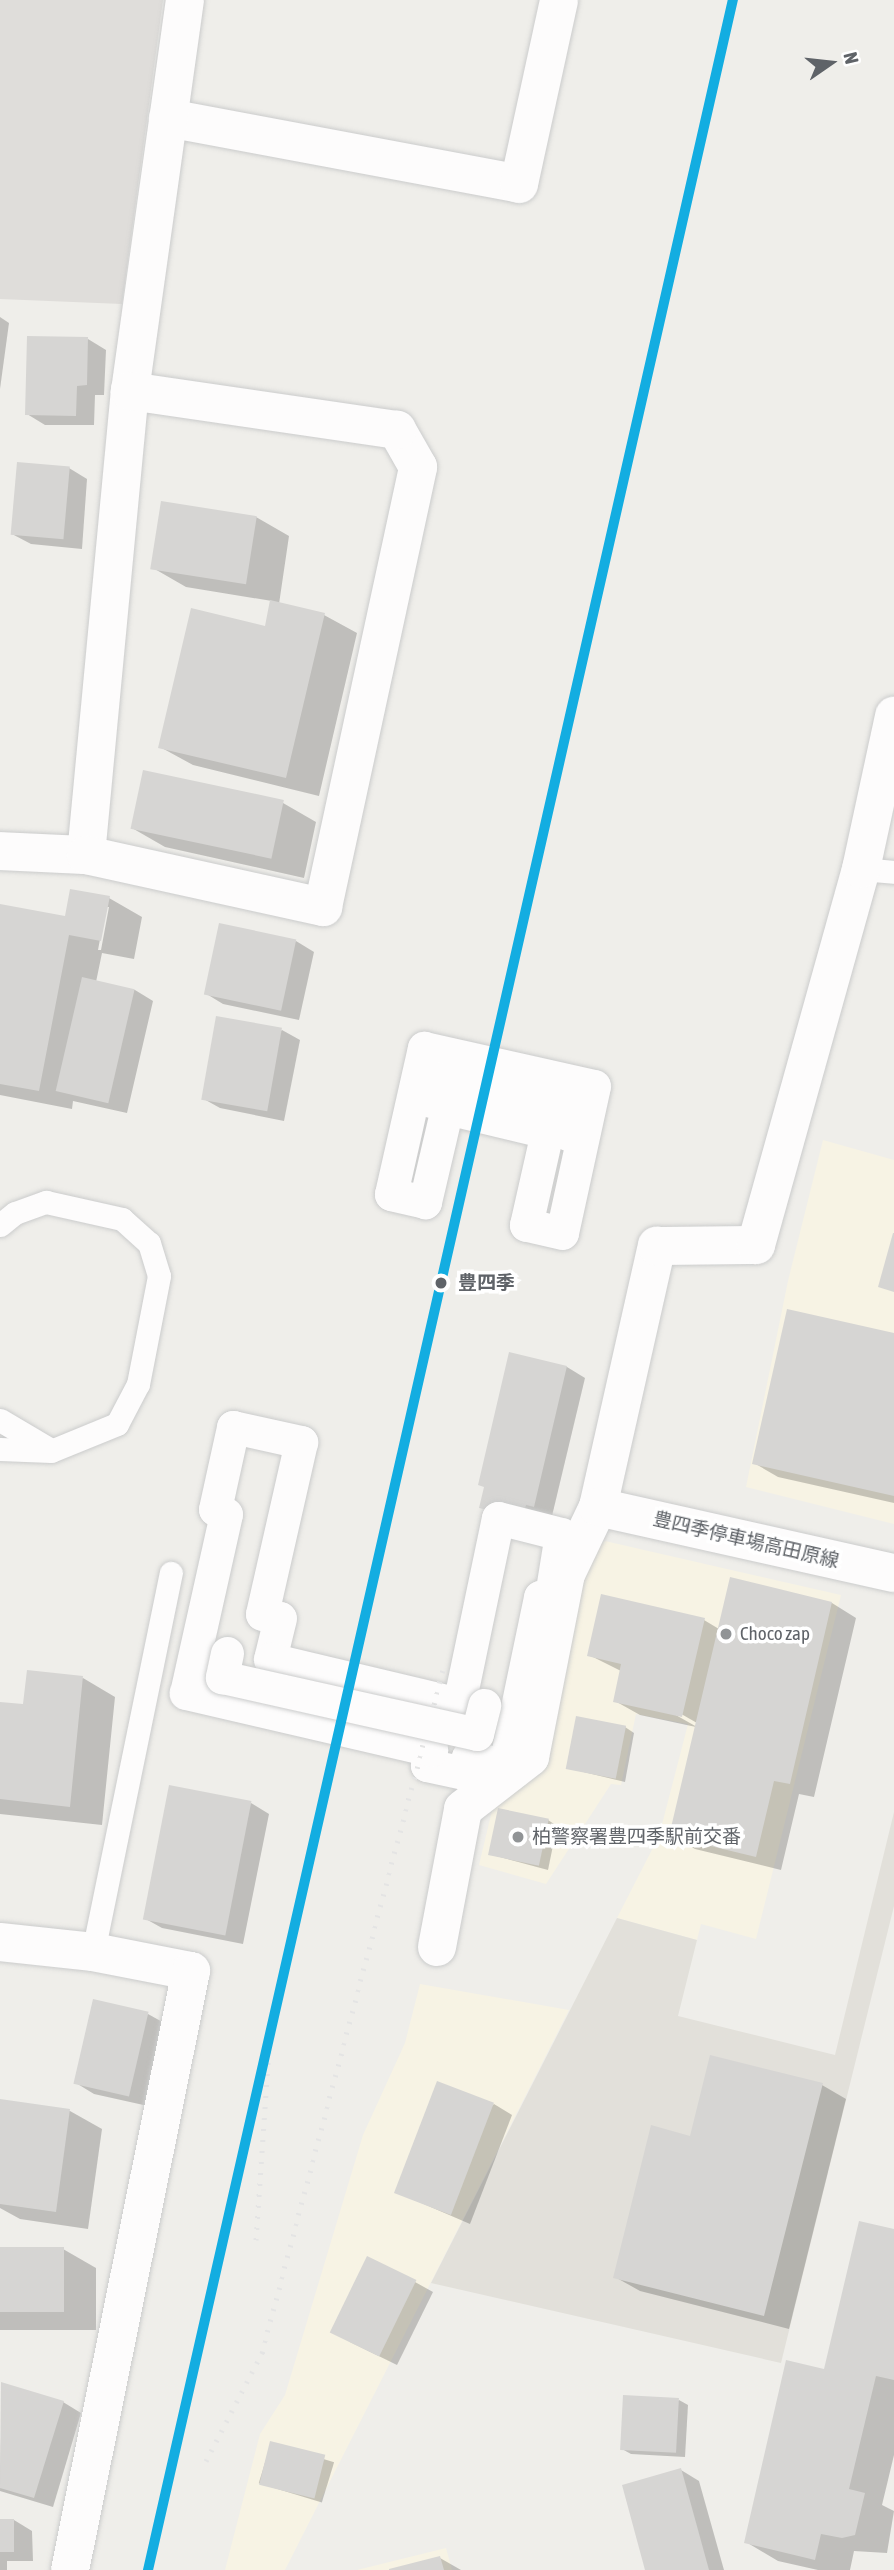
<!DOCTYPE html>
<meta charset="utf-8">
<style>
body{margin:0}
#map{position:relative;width:894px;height:2570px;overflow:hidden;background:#efeeea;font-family:"Asap Condensed","Noto Sans JP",sans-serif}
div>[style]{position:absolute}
.commercial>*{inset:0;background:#f7f3e4}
.industrial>*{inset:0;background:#dfddda}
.education>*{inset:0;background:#e2e0da}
.shadow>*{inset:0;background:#0003;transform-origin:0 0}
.building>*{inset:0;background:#d6d5d3;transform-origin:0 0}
.roads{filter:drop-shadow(0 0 2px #cbcccc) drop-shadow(0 0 2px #cbcccc)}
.service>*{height:23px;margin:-11.5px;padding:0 11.5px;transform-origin:11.5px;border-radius:11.5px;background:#fdfcfc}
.pedestrian>*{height:33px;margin:-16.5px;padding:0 16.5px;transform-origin:16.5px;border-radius:16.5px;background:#fdfcfc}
.minor>*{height:38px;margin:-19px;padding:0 19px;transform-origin:19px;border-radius:19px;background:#fdfcfc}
.secondary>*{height:38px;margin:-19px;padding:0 19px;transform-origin:19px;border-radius:19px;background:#fdfcfc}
.rail>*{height:5px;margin-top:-2.5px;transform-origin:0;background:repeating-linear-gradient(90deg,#e4e4e4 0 2px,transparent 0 11px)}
.bridges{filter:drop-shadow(0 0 2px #cbcccc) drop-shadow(0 0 2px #cbcccc)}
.pedestrian-bridge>*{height:33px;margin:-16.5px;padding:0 16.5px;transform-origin:16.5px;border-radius:16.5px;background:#fdfcfc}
.rail-1>*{height:10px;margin:-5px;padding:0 5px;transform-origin:5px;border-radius:5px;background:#13ade1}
.dots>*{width:19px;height:19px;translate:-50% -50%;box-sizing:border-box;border:4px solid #fff;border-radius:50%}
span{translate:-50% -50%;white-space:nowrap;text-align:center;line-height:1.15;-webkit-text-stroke:7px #fff;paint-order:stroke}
.stop-label{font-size:19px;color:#5f6368;font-weight:700}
.left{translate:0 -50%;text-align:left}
.street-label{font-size:19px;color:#5f6368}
.poi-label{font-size:19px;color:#5f6368}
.north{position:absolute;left:796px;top:28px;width:70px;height:70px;-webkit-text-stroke:5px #fff;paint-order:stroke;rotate:76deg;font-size:19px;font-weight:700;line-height:28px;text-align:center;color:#5f6368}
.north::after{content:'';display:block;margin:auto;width:24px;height:32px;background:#5f6368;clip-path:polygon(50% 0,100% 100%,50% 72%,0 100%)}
</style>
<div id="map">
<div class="commercial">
<i style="clip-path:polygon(823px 1140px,894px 1160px,894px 1524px,746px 1487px,788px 1281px)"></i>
<i style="clip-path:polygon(605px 1541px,841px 1595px,756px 1939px,701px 1924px,697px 1940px,617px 1918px,659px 1836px,688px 1724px,636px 1714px,621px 1785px,611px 1784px,546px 1884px,479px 1865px,495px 1798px,541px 1774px,582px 1559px)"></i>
<i style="clip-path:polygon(420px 1984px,569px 2010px,285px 2570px,225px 2570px,260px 2434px,285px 2395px,363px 2135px,405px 2043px)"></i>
<i style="clip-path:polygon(446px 2548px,452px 2570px,357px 2570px)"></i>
</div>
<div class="industrial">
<i style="clip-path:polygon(0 0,163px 0,122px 304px,0 299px)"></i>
</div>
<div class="education">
<i style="clip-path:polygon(894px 1812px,894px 1906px,781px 2363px,431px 2283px,617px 1918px,697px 1940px,678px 2016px,835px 2055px)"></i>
</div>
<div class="shadow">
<i style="clip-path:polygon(0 317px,9px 323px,0 389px)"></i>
<i style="clip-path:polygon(88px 339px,106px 350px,104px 395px,95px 395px,94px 425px,45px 425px,27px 414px)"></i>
<i style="clip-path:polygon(69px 468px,87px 479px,82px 549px,31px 544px,12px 534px)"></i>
<i style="clip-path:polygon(256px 517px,289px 536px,279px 604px,324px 615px,357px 633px,319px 796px,193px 765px,160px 747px,266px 628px,272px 601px,186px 587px,153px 568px)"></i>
<i style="clip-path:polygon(283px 803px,316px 822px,304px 878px,165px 847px,132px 828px)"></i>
<i style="clip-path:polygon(evenodd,109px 898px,142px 917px,134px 959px,102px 953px,96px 982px,135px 990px,153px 1001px,127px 1113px,73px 1101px,72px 1109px,0 1095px,0 905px,66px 918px,109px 898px,106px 907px,109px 907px,101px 950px,98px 950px,106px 907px)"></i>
<i style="clip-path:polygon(296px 941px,314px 952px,299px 1020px,223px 1004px,205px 993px)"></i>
<i style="clip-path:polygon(282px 1030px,300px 1040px,284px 1121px,220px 1108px,202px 1098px)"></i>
<i style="clip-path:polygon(894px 1335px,894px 1503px,778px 1477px,754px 1463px)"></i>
<i style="clip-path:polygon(511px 1354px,567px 1367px,585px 1378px,552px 1516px,499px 1517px)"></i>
<i style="clip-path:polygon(evenodd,832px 1603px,856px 1618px,814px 1797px,799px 1794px,781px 1870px,695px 1849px,671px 1835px,696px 1727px,640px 1715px,615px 1701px,621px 1671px,589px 1655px,704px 1620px,719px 1629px,832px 1603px,676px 1711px,697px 1723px,697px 1727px,674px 1714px,676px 1711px)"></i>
<i style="clip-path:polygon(83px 1678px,115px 1697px,102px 1825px,0 1814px,0 1703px,24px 1706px)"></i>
<i style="clip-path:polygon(625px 1727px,634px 1733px,625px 1782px,567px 1768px)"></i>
<i style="clip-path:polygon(170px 1787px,251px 1803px,269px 1814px,243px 1944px,162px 1928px,144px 1918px)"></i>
<i style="clip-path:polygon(548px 1820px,557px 1826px,548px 1870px,489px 1854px)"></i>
<i style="clip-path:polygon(148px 2014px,166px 2024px,148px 2106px,94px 2094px,76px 2083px)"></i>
<i style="clip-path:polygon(822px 2085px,846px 2099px,789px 2329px,640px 2291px,615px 2277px,691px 2138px)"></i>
<i style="clip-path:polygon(494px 2104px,512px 2115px,470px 2224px,396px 2192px)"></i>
<i style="clip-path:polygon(70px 2111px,102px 2129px,88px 2229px,20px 2219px,0 2208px,0 2114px)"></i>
<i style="clip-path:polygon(894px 2231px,894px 2455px,882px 2505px,894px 2511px,887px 2553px,854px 2551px,850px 2570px,818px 2570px,778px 2561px,746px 2542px)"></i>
<i style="clip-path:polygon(0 2249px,63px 2249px,96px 2268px,96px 2330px,0 2330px)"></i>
<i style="clip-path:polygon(415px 2282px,433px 2292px,397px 2365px,350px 2342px)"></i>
<i style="clip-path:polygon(2px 2384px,63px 2402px,81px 2413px,53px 2507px,0 2491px)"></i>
<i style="clip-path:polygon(679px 2400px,688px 2405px,685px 2457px,631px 2454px,622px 2449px)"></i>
<i style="left:271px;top:2443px;width:66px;height:42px;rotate:17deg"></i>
<i style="clip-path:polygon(681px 2470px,699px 2481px,724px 2570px,646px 2570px)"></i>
<i style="clip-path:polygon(14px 2520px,32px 2531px,33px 2561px,7px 2561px,7px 2570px,0 2570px,0 2521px)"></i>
<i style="clip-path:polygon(440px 2558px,461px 2570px,393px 2570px)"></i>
</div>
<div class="building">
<i style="clip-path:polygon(27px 336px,88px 337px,87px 385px,77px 386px,76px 416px,25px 415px)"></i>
<i style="left:17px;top:462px;width:53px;height:73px;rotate:5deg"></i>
<i style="left:161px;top:501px;width:97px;height:69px;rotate:9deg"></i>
<i style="clip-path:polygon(270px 600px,325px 613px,286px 778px,158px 748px,191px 608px,265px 626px)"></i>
<i style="left:143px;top:770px;width:144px;height:60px;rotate:12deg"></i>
<i style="clip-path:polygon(70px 889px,110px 896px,101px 941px,69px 935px,39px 1091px,0 1084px,0 904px,65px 916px)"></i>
<i style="left:219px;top:923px;width:79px;height:73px;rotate:12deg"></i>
<i style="left:82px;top:977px;width:54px;height:117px;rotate:13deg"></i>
<i style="left:216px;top:1016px;width:67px;height:85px;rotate:10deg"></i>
<i style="clip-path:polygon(893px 1233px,894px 1233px,894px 1292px,878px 1287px)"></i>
<i style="clip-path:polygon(787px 1309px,894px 1333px,894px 1496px,752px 1464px)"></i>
<i style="clip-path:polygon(509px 1352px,567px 1366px,534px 1507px,526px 1505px,522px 1518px,479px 1508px,484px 1487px,478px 1485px)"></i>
<i style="clip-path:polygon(730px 1577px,832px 1602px,790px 1784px,774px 1781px,756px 1857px,669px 1836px)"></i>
<i style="clip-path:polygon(601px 1594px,705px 1618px,682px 1717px,613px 1702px,621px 1664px,587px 1656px)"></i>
<i style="clip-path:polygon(27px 1670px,83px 1676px,70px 1807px,0 1799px,0 1702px,23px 1704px)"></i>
<i style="left:576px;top:1716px;width:51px;height:54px;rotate:11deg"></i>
<i style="left:169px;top:1785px;width:84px;height:137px;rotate:11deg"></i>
<i style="left:498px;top:1808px;width:52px;height:48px;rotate:12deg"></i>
<i style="left:93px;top:1999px;width:57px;height:87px;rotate:13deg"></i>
<i style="clip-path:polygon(710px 2055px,823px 2083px,764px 2316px,613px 2278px,651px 2125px,690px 2136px)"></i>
<i style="left:437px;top:2081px;width:61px;height:120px;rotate:21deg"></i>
<i style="clip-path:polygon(0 2099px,70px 2109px,56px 2212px,0 2204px)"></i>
<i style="clip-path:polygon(859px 2221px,894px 2229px,894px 2380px,876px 2376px,849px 2489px,865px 2493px,855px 2535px,842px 2538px,821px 2534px,815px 2560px,744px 2543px,786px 2360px,824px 2369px)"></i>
<i style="left:0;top:2247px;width:64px;height:65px"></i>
<i style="left:367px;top:2256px;width:55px;height:85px;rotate:26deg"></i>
<i style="clip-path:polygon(1px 2382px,64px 2401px,34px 2498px,0 2488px)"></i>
<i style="left:623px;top:2395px;width:56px;height:55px;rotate:3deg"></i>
<i style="left:270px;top:2441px;width:57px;height:45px;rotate:14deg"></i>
<i style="clip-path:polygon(681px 2468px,709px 2570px,645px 2570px,622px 2485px)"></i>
<i style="left:0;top:2519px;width:14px;height:33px"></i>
<i style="clip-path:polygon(440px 2556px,444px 2570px,389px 2570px,389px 2569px)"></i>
</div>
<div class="roads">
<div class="service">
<i style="left:861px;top:869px;width:33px;rotate:5deg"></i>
<i style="left:0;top:1225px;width:19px;rotate:-39deg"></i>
<i style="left:15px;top:1213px;width:33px;rotate:-20deg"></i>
<i style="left:46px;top:1202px;width:78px;rotate:12.6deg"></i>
<i style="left:122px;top:1219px;width:36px;rotate:42deg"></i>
<i style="left:149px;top:1243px;width:34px;rotate:73deg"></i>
<i style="left:159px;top:1276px;width:110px;rotate:101deg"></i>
<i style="left:138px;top:1384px;width:45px;rotate:117.7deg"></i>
<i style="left:117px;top:1424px;width:71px;rotate:157.8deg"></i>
<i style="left:51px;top:1451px;width:51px;rotate:-177.8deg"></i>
<i style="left:0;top:1420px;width:57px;rotate:30.6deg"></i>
<i style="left:93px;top:1952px;width:387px;rotate:-78.4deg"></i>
</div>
<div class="pedestrian">
<i style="left:424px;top:1048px;width:174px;rotate:12.6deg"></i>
<i style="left:594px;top:1086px;width:150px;rotate:102.3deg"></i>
<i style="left:562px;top:1233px;width:37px;rotate:-167deg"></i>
<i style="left:526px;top:1225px;width:95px;rotate:-77.3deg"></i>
<i style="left:547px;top:1132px;width:103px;rotate:-166.5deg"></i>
<i style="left:447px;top:1108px;width:97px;rotate:103.2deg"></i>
<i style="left:425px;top:1202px;width:35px;rotate:-167deg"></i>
<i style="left:391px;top:1194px;width:150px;rotate:-77.3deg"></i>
<i style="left:431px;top:1101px;width:23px;rotate:-80deg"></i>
<i style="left:435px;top:1078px;width:139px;rotate:13.7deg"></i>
<i style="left:570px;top:1111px;width:23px;rotate:97deg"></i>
<i style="left:233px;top:1427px;width:70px;rotate:12.4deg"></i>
<i style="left:301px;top:1442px;width:176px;rotate:102.8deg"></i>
<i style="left:262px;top:1614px;width:18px;rotate:13deg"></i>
<i style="left:280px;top:1618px;width:42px;rotate:103.7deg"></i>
<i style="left:270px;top:1659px;width:194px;rotate:13.4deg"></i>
<i style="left:459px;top:1704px;width:190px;rotate:-78.2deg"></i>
<i style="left:498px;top:1518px;width:65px;rotate:14.3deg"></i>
<i style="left:561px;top:1534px;width:63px;rotate:99.2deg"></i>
<i style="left:551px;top:1596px;width:11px;rotate:175deg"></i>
<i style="left:540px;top:1597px;width:172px;rotate:101.8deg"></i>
<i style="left:505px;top:1765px;width:38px;rotate:-168deg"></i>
<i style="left:468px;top:1757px;width:16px;rotate:104deg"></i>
<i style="left:464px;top:1773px;width:38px;rotate:-168deg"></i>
<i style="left:427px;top:1765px;width:16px;rotate:-75deg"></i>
<i style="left:431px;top:1750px;width:252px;rotate:-166.9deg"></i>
<i style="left:186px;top:1693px;width:183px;rotate:-77.4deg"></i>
<i style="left:226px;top:1514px;width:12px;rotate:-156deg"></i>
<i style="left:215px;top:1509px;width:84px;rotate:-77.6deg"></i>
</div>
<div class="minor">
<i style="left:168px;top:118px;width:357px;rotate:10.6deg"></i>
<i style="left:519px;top:184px;width:188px;rotate:-77.7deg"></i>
<i style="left:0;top:851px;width:86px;rotate:2.7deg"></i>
<i style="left:86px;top:855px;width:466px;rotate:-84.6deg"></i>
<i style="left:130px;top:391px;width:395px;rotate:-82deg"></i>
<i style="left:86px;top:855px;width:243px;rotate:12.4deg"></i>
<i style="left:323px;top:907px;width:450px;rotate:-77.8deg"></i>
<i style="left:418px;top:467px;width:43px;rotate:-119.6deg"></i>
<i style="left:397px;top:430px;width:270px;rotate:-171.7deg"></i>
<i style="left:0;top:1942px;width:94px;rotate:6.1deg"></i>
<i style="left:93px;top:1952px;width:100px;rotate:11deg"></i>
<i style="left:191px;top:1971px;width:611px;rotate:101.42deg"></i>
<i style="left:437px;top:1947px;width:140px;rotate:-79.3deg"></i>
<i style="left:463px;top:1809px;width:85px;rotate:-37.8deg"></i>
<i style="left:530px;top:1757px;width:187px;rotate:-78.9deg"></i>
<i style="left:566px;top:1574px;width:74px;rotate:-64.5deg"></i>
<i style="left:598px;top:1507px;width:268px;rotate:-77.3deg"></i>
<i style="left:657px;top:1246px;width:99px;rotate:-0.6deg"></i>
<i style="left:756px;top:1245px;width:390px;rotate:-74.4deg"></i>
<i style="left:861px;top:869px;width:157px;rotate:-77.8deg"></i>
</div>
<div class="secondary">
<i style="left:598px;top:1507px;width:303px;rotate:12.6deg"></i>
</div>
</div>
<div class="rail">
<i style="left:256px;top:2240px;width:193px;rotate:-86.1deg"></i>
<i style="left:206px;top:2461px;width:122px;rotate:-62.6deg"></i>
<i style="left:262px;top:2353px;width:711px;rotate:-75.16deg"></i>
</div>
<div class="bridges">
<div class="pedestrian-bridge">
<i style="left:227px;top:1653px;width:25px;rotate:102deg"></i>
<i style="left:222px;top:1677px;width:261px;rotate:12.6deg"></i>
<i style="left:477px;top:1734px;width:30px;rotate:-76deg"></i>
</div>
</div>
<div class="rail-1">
<i style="left:148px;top:2570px;width:2636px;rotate:-77.18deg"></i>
</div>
<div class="dots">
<i style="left:441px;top:1283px;background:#5f6368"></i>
<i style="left:726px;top:1634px;background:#919496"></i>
<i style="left:518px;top:1837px;background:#919496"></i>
</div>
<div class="stop-label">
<span class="left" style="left:458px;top:1283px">豊四季</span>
</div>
<div class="street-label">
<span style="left:746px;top:1540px;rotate:13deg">豊四季停車場高田原線</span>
</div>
<div class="poi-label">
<span class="left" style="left:740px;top:1634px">Choco zap</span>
<span class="left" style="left:532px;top:1837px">柏警察署豊四季駅前交番</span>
</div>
<div class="north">N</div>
</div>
